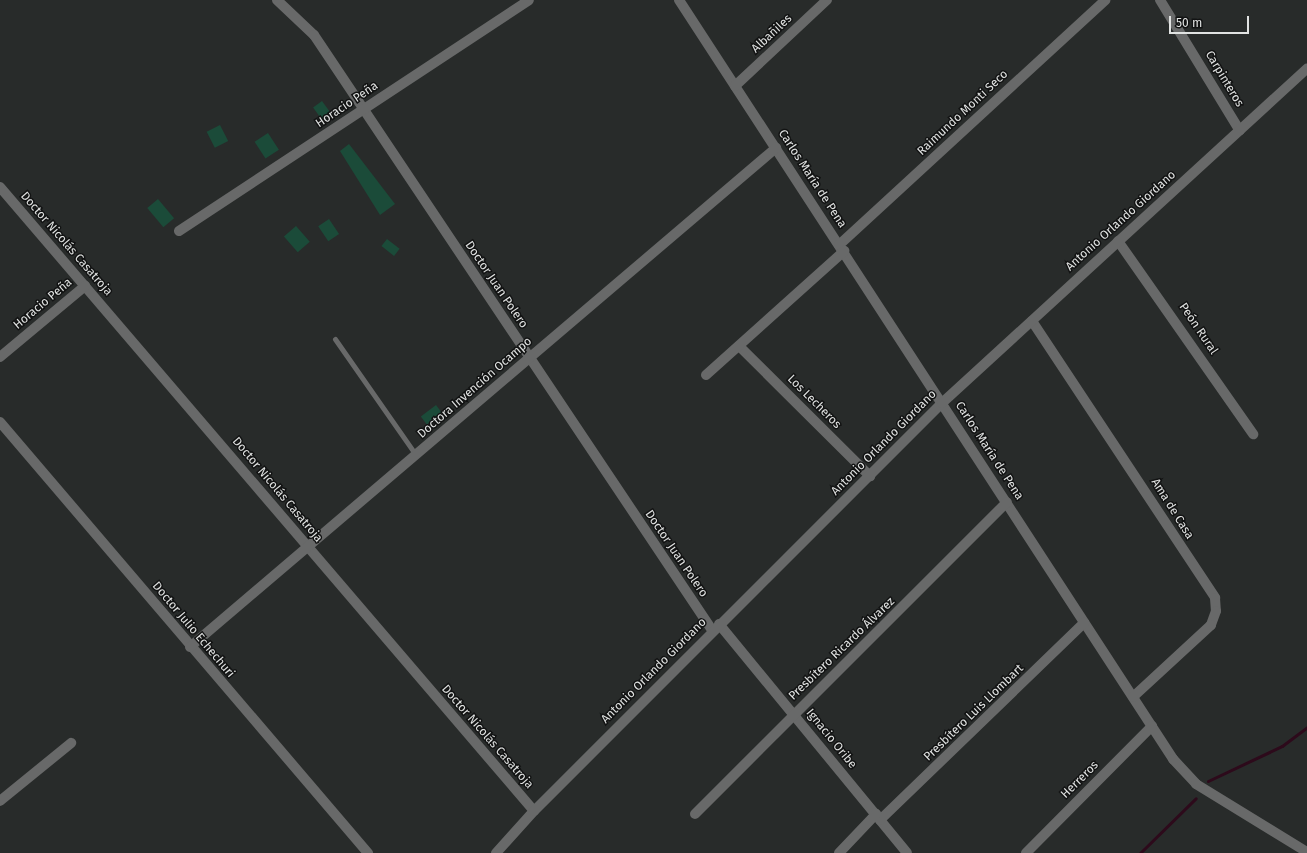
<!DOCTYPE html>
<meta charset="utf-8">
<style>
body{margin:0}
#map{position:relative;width:1307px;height:853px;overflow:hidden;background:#282b2a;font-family:"Fira Sans",sans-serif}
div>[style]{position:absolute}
.stream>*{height:3px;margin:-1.5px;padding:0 1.5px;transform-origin:1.5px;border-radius:1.5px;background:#2d0a1b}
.building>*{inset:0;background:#1b4b39;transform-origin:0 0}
.service>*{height:5px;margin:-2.5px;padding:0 2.5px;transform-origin:2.5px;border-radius:2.5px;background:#686969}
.minor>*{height:10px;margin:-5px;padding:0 5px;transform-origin:5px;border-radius:5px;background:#686969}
span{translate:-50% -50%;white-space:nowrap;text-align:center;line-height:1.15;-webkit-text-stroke:3px #121313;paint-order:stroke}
.street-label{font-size:12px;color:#e1e3e2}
.scale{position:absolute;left:1169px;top:16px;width:80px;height:18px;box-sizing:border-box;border:2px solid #e1e3e2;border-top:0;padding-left:5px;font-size:12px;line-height:14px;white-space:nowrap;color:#e1e3e2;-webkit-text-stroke:3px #121313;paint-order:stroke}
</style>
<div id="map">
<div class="stream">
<i style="left:1208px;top:781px;width:82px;rotate:-25.3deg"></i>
<i style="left:1282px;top:746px;width:31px;rotate:-37deg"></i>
<i style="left:1140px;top:853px;width:78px;rotate:-44.5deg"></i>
</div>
<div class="building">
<i style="left:322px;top:101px;width:17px;height:11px;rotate:54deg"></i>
<i style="left:220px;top:125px;width:18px;height:15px;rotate:63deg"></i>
<i style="left:268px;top:133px;width:20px;height:16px;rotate:57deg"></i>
<i style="clip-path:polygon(349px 144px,395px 204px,380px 215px,340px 151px)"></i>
<i style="left:158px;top:199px;width:25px;height:14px;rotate:50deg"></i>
<i style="left:329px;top:219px;width:18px;height:13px;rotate:56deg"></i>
<i style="left:296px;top:226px;width:21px;height:16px;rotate:49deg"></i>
<i style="left:387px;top:239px;width:16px;height:9px;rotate:38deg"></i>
<i style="left:436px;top:405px;width:10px;height:19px;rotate:53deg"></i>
</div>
<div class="service">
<i style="left:335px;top:339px;width:141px;rotate:55.1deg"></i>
</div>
<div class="minor">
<i style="left:277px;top:0;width:51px;rotate:43.4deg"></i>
<i style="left:314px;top:35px;width:716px;rotate:56.22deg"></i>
<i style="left:679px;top:0;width:906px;rotate:56.94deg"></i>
<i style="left:1173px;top:759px;width:34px;rotate:47deg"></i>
<i style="left:1196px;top:784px;width:130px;rotate:31.5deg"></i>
<i style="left:1160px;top:0;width:153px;rotate:58.6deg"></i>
<i style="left:735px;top:86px;width:126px;rotate:-43.1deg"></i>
<i style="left:0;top:187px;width:821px;rotate:49.44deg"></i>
<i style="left:179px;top:231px;width:419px;rotate:-33.4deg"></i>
<i style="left:1118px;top:241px;width:236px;rotate:55deg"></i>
<i style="left:839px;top:245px;width:362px;rotate:-42.6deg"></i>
<i style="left:1032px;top:321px;width:332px;rotate:56.5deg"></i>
<i style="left:1215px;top:598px;width:13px;rotate:86deg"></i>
<i style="left:1216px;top:611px;width:15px;rotate:110deg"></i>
<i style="left:1211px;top:625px;width:106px;rotate:137.3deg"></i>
<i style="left:739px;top:346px;width:185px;rotate:44.8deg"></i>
<i style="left:0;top:357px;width:111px;rotate:-39.9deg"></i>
<i style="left:706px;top:375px;width:186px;rotate:-41.9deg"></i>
<i style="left:0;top:422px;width:567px;rotate:49.51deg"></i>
<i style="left:719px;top:624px;width:296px;rotate:50.6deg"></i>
<i style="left:190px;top:647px;width:770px;rotate:-40.42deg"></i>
<i style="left:0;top:801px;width:92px;rotate:-39.2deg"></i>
<i style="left:695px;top:814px;width:441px;rotate:-45deg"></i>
<i style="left:880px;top:820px;width:284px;rotate:-44deg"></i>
<i style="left:496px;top:853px;width:57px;rotate:-47.9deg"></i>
<i style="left:534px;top:811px;width:577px;rotate:-45deg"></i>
<i style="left:942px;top:403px;width:495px;rotate:-42.5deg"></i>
<i style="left:839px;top:853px;width:54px;rotate:-46.5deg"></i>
<i style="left:1026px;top:853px;width:179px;rotate:-45.2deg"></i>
</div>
<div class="street-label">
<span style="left:772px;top:34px;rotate:-43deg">Albañiles</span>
<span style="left:1224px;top:79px;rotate:59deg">Carpinteros</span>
<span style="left:347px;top:105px;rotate:-34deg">Horacio Peña</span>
<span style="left:963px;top:113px;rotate:-43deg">Raimundo Monti Seco</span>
<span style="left:812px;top:179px;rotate:57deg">Carlos María de Pena</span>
<span style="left:1121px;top:221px;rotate:-42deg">Antonio Orlando Giordano</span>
<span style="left:66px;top:244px;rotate:49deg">Doctor Nicolás Casatroja</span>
<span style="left:496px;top:285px;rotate:56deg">Doctor Juan Polero</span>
<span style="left:43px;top:304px;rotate:-40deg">Horacio Peña</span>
<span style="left:1198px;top:329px;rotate:56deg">Peón Rural</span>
<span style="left:475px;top:388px;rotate:-41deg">Doctora Invención Ocampo</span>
<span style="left:814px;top:402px;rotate:45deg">Los Lecheros</span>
<span style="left:884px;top:443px;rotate:-45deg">Antonio Orlando Giordano</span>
<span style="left:989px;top:451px;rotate:57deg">Carlos María de Pena</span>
<span style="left:277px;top:490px;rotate:50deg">Doctor Nicolás Casatroja</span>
<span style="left:1172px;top:509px;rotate:58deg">Ama de Casa</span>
<span style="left:676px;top:554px;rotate:56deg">Doctor Juan Polero</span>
<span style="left:193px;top:630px;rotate:50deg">Doctor Julio Echechuri</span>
<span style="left:842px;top:649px;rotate:-44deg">Presbítero Ricardo Álvarez</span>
<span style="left:654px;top:671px;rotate:-45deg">Antonio Orlando Giordano</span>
<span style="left:974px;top:713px;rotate:-44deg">Presbítero Luis Llombart</span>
<span style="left:487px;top:737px;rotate:49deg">Doctor Nicolás Casatroja</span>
<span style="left:831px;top:739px;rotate:51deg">Ignacio Oribe</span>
<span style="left:1080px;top:780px;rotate:-45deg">Herreros</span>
</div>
<div class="scale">50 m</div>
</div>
